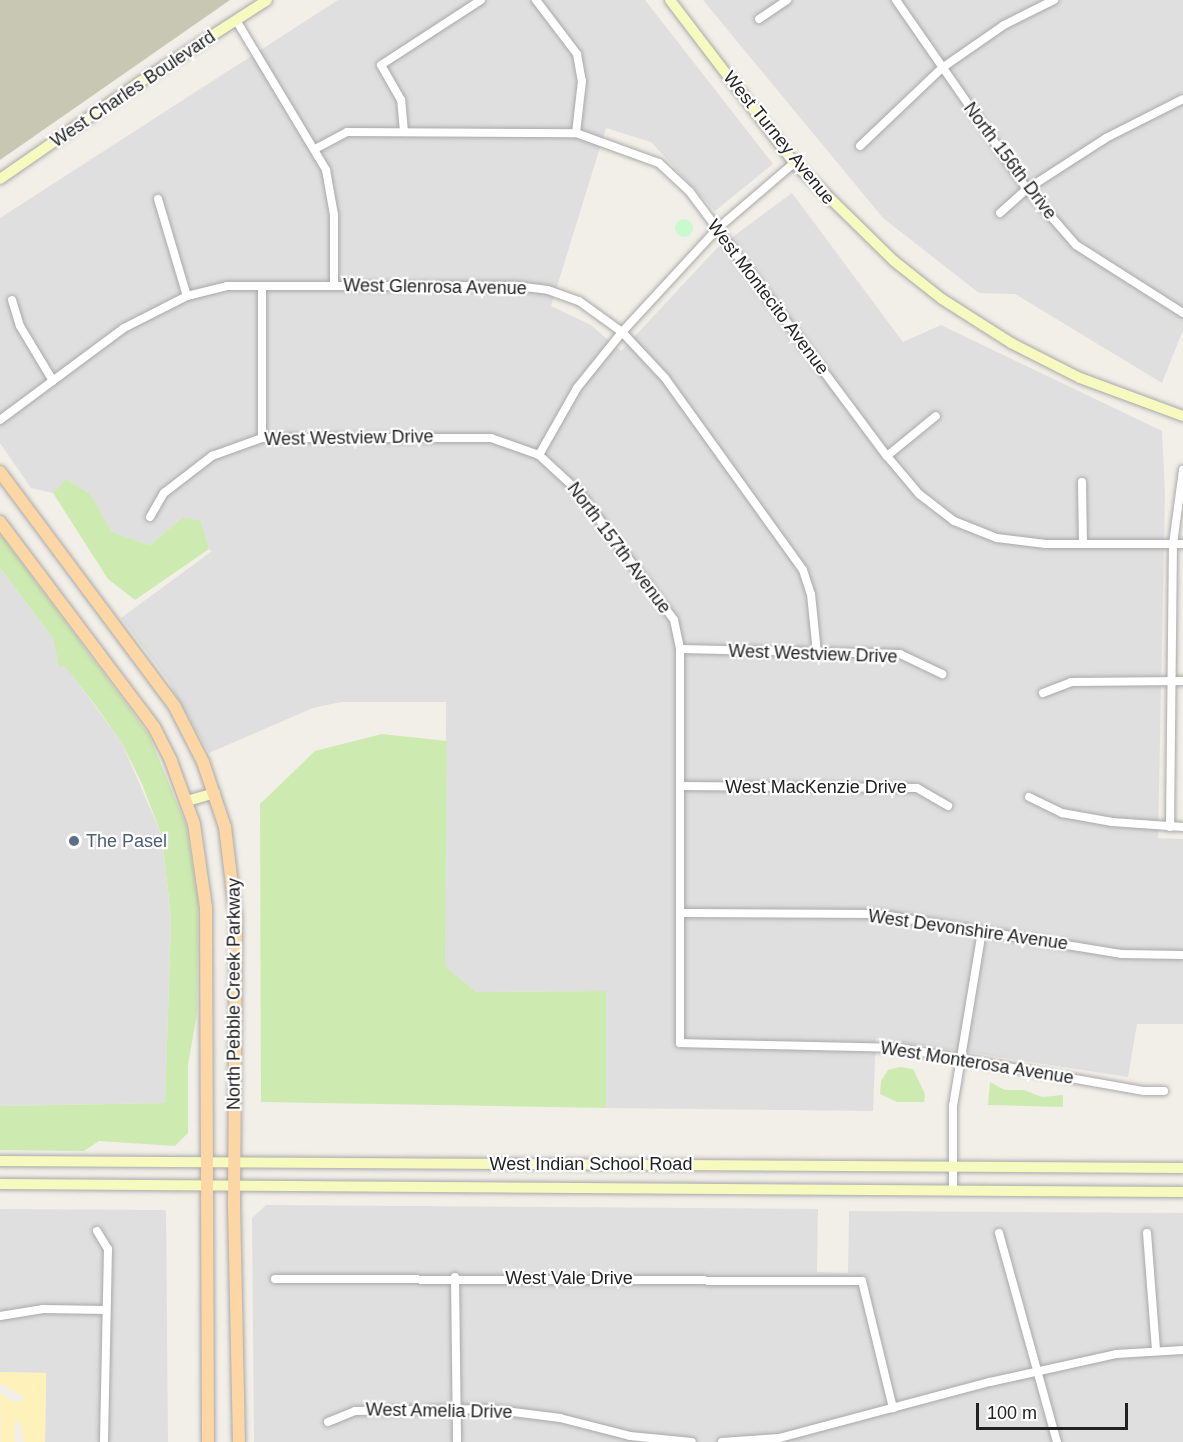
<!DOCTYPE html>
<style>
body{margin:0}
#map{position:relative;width:1183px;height:1442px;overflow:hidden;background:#f2efe9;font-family:Helvetica,sans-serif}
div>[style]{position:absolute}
.residential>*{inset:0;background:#e0dfdf}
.construction>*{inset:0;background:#c7c7b4}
.grass>*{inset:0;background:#cdebb0}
.sand>*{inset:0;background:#fff1ba}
.park>*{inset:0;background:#c8facc}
.round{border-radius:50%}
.roads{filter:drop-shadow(0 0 2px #a9a9a9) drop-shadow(0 0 2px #a9a9a9)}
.street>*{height:8px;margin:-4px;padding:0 4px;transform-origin:4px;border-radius:4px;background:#fff}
.secondary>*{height:10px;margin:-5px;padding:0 5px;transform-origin:5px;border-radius:5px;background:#f7fabf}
.primary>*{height:12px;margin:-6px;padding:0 6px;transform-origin:6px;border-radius:6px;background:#fcd6a4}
.dots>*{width:16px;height:16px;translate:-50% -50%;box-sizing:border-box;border:3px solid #fff;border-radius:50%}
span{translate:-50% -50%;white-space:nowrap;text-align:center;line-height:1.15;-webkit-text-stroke:4.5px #fff;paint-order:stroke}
.street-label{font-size:18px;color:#222}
.service-label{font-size:18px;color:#4e5e75}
.left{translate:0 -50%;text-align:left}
.scale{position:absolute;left:976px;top:1403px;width:152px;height:27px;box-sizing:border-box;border:3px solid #222;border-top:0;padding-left:8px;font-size:18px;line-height:21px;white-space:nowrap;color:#222;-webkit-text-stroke:4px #fff;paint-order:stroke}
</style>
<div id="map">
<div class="residential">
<i style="clip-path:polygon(338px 0,645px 0,773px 164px,715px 211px,651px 142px,606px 128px,551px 306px,591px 325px,621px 351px,716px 249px,792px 193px,903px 342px,941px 325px,1162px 431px,1165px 495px,1158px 838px,1183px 839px,1183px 1024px,1137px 1024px,1128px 1077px,876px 1038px,873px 1111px,606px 1108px,606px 991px,476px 992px,445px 966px,446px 702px,341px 702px,313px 708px,209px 753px,167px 679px,121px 618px,212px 551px,209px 549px,201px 522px,183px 517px,150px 545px,111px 532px,90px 494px,66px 480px,53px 493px,31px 488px,0 443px,0 218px)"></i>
<i style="clip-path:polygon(703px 0,1183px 0,1183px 330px,1162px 383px,1015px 294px,979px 293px,883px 218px)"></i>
<i style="clip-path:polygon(0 568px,53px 638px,59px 667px,64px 664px,122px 743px,162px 836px,171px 920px,165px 1103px,0 1106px)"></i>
<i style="clip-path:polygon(266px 1205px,818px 1209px,817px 1272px,848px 1273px,849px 1211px,1183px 1213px,1183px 1442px,254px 1442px,252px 1218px)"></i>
<i style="clip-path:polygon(0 1209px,166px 1210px,168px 1442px,45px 1442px,46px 1373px,0 1372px)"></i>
</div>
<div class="construction">
<i style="clip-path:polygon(0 0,230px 0,0 160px)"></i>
</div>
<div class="grass">
<i style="clip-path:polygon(66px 479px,90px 494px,112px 532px,150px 545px,183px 517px,201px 521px,209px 549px,135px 600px,108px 579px,53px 493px)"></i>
<i style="clip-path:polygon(0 534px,149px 735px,186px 825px,198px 901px,197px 1013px,188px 1065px,188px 1133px,175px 1146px,99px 1141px,84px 1151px,0 1150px,0 1106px,165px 1103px,171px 920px,162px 836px,142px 784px,122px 743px,95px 705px,64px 665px,59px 668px,53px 638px,0 568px)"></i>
<i style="clip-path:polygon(382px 734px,447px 741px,445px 966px,476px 992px,606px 991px,606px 1108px,261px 1102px,260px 804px,315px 751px)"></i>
<i style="clip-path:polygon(900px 1067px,913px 1069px,925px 1094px,924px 1102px,897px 1102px,880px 1094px,881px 1081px,888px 1070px)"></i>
<i style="clip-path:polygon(990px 1082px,1005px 1090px,1024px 1090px,1042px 1097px,1063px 1095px,1063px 1107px,988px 1105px)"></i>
</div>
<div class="sand">
<i style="clip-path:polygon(0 1372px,46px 1373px,45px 1442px,24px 1442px,20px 1421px,14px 1423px,15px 1442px,1px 1442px,0 1393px,15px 1403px,22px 1401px,23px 1396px,0 1383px)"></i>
</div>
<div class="park">
<i class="round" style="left:675px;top:219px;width:18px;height:18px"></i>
</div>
<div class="roads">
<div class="street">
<i style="left:536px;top:0;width:68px;rotate:52.8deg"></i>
<i style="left:577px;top:54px;width:27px;rotate:80deg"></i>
<i style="left:582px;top:81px;width:52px;rotate:96.6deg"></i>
<i style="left:896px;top:0;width:230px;rotate:55.3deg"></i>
<i style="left:1027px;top:189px;width:74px;rotate:48.8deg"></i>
<i style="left:1076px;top:245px;width:127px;rotate:32.4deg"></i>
<i style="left:759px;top:19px;width:34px;rotate:-34deg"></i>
<i style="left:236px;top:20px;width:175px;rotate:59deg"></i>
<i style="left:326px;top:170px;width:46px;rotate:79.9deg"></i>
<i style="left:334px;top:215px;width:70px;rotate:90deg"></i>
<i style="left:404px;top:132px;width:32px;rotate:-95deg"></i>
<i style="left:401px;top:100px;width:40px;rotate:-119.7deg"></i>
<i style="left:381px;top:65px;width:119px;rotate:-33deg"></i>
<i style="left:860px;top:146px;width:113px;rotate:-43.6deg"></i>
<i style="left:942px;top:68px;width:75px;rotate:-34.7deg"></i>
<i style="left:1004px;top:25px;width:56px;rotate:-26.6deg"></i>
<i style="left:317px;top:148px;width:34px;rotate:-28deg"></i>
<i style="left:347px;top:132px;width:229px;rotate:0.3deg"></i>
<i style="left:576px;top:133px;width:88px;rotate:19.9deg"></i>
<i style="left:659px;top:163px;width:42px;rotate:43.1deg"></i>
<i style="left:690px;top:192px;width:329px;rotate:53.3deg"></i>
<i style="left:887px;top:456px;width:50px;rotate:49.9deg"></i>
<i style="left:919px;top:494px;width:44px;rotate:37.6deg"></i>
<i style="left:954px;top:521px;width:46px;rotate:21.6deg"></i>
<i style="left:997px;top:538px;width:49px;rotate:7deg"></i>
<i style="left:1046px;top:544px;width:137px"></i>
<i style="left:158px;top:199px;width:101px;rotate:73.4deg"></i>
<i style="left:1000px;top:213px;width:36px;rotate:-42deg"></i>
<i style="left:1027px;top:189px;width:94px;rotate:-32.8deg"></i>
<i style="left:1106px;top:138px;width:86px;rotate:-26.9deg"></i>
<i style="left:12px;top:300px;width:27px;rotate:73deg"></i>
<i style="left:20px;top:326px;width:64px;rotate:59deg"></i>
<i style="left:0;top:420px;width:154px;rotate:-36.6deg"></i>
<i style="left:124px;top:328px;width:71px;rotate:-26.9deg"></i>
<i style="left:187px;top:296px;width:41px;rotate:-14deg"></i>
<i style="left:227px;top:286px;width:289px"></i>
<i style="left:516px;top:286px;width:32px;rotate:7deg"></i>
<i style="left:548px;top:290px;width:33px;rotate:20deg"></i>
<i style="left:579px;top:301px;width:53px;rotate:35.8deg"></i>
<i style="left:622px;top:332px;width:63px;rotate:46.9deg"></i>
<i style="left:665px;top:378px;width:236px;rotate:54.3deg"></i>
<i style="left:803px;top:570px;width:25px;rotate:72deg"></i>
<i style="left:811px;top:594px;width:59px;rotate:84.2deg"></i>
<i style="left:262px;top:438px;width:152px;rotate:-90deg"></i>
<i style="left:539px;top:455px;width:77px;rotate:-60.4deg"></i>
<i style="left:577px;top:388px;width:72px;rotate:-51.2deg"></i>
<i style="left:622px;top:332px;width:140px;rotate:-47.3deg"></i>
<i style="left:717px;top:229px;width:101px;rotate:-40.6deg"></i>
<i style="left:887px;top:456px;width:63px;rotate:-39.2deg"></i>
<i style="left:1082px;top:482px;width:62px;rotate:89.1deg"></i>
<i style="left:150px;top:517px;width:28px;rotate:-60deg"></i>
<i style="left:164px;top:493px;width:61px;rotate:-37.6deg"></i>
<i style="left:212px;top:456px;width:53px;rotate:-19.8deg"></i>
<i style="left:262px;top:438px;width:229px"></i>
<i style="left:491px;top:438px;width:51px;rotate:19.5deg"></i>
<i style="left:539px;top:455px;width:54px;rotate:42.8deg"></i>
<i style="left:579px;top:492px;width:159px;rotate:53.4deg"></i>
<i style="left:674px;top:620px;width:30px;rotate:78deg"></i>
<i style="left:680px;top:649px;width:394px;rotate:90deg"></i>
<i style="left:680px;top:1043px;width:220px;rotate:1.3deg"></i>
<i style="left:900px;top:1048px;width:248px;rotate:10deg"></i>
<i style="left:1144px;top:1091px;width:20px"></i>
<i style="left:680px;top:649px;width:220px;rotate:1.3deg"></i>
<i style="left:900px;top:654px;width:47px;rotate:25.5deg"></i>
<i style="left:1043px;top:693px;width:30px;rotate:-21deg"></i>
<i style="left:1071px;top:682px;width:112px;rotate:-0.5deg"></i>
<i style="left:680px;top:786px;width:237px;rotate:0.5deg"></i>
<i style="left:917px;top:788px;width:36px;rotate:30deg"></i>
<i style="left:1029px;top:797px;width:37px;rotate:26deg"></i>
<i style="left:1062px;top:813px;width:51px;rotate:10.2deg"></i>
<i style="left:1112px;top:822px;width:71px;rotate:4deg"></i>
<i style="left:1170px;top:827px;width:283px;rotate:-89.4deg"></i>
<i style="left:1173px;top:544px;width:75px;rotate:-82.3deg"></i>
<i style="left:680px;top:913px;width:197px;rotate:0.3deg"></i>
<i style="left:877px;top:914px;width:247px;rotate:9.3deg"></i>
<i style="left:1121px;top:954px;width:62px;rotate:0.9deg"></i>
<i style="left:953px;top:1190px;width:84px;rotate:-90deg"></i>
<i style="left:953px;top:1106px;width:177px;rotate:-80.6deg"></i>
<i style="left:97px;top:1231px;width:21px;rotate:59deg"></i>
<i style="left:108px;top:1249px;width:193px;rotate:91.2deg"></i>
<i style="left:999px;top:1233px;width:217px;rotate:74.5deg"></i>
<i style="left:1147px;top:1233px;width:116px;rotate:85.6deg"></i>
<i style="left:455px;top:1277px;width:165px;rotate:89.3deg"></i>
<i style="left:275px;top:1279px;width:587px;rotate:0.2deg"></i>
<i style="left:862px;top:1281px;width:131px;rotate:76.3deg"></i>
<i style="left:0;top:1316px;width:44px;rotate:-9.2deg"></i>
<i style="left:43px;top:1309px;width:63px;rotate:0.9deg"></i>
<i style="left:328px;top:1422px;width:29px;rotate:-22deg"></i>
<i style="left:355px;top:1411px;width:134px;rotate:-0.9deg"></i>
<i style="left:489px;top:1409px;width:72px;rotate:7.2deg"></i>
<i style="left:560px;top:1418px;width:72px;rotate:14.4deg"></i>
<i style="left:630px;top:1436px;width:62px;rotate:5.5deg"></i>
<i style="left:722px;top:1442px;width:57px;rotate:-4deg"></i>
<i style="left:779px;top:1438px;width:218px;rotate:-14.9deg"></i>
<i style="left:990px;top:1382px;width:129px;rotate:-12.5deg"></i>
<i style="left:1116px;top:1354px;width:67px;rotate:-3.4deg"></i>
</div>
<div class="secondary">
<i style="left:670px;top:0;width:205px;rotate:52.7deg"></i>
<i style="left:794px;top:163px;width:140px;rotate:44.4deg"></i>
<i style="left:894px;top:261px;width:61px;rotate:38.4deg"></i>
<i style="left:942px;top:299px;width:82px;rotate:32.5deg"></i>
<i style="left:1011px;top:343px;width:77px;rotate:26.9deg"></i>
<i style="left:1080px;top:378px;width:110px;rotate:20.3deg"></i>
<i style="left:0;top:179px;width:170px;rotate:-34.7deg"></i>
<i style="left:140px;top:82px;width:151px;rotate:-32.8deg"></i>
<i style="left:187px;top:801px;width:29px;rotate:-16deg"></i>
<i style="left:0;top:1161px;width:1183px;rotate:0.34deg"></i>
<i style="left:0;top:1184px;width:1183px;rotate:0.39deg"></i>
</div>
<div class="primary">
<i style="left:0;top:472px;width:293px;rotate:53.3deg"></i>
<i style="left:175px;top:707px;width:62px;rotate:63deg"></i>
<i style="left:203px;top:762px;width:69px;rotate:71.3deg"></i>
<i style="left:225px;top:827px;width:92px;rotate:83.1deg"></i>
<i style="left:236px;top:918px;width:287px;rotate:90.4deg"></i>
<i style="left:234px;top:1205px;width:237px;rotate:88.8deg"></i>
<i style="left:0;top:522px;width:256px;rotate:53.1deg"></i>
<i style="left:154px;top:727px;width:38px;rotate:63deg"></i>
<i style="left:171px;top:761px;width:67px;rotate:69.9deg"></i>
<i style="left:194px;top:824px;width:84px;rotate:81.8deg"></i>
<i style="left:206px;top:907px;width:535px;rotate:89.79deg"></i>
</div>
</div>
<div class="dots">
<i style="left:74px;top:841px;background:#5c6f8a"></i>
</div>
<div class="street-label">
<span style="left:133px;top:89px;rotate:-34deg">West Charles Boulevard</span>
<span style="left:779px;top:138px;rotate:51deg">West Turney Avenue</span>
<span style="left:1010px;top:161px;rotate:53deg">North 156th Drive</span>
<span style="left:435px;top:287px;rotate:1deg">West Glenrosa Avenue</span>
<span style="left:768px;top:297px;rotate:53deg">West Montecito Avenue</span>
<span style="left:349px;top:438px;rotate:-1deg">West Westview Drive</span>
<span style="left:619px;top:548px;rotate:53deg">North 157th Avenue</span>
<span style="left:813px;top:654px;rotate:2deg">West Westview Drive</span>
<span style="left:816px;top:787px">West MacKenzie Drive</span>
<span style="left:968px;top:930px;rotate:8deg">West Devonshire Avenue</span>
<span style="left:234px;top:994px;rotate:-90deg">North Pebble Creek Parkway</span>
<span style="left:977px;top:1063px;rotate:9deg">West Monterosa Avenue</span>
<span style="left:591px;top:1164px">West Indian School Road</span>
<span style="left:569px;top:1278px">West Vale Drive</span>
<span style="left:439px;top:1411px;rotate:1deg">West Amelia Drive</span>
</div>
<div class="service-label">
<span class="left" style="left:86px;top:841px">The Pasel</span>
</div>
<div class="scale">100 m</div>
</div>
